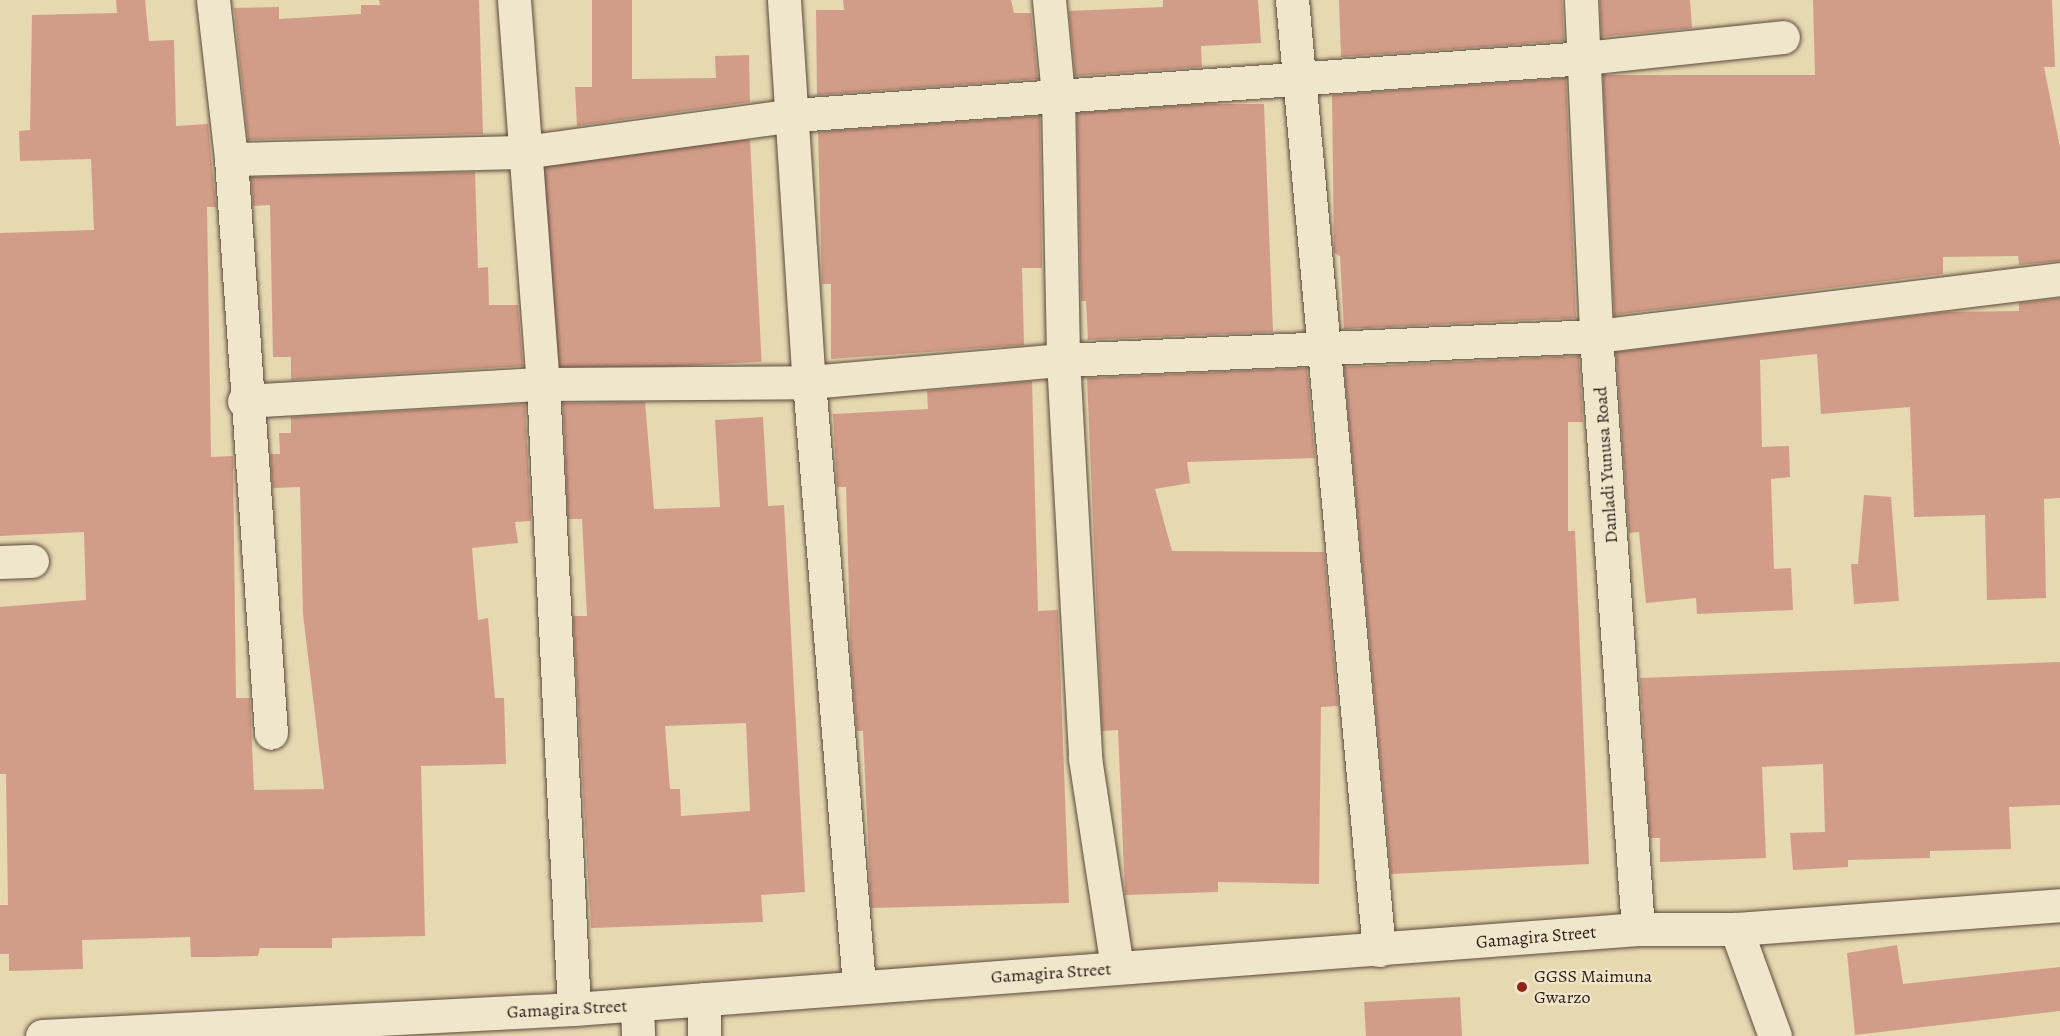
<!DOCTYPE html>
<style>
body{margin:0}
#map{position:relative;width:2060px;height:1036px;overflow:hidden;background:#e6d8b0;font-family:Alegreya,serif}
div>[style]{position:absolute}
.building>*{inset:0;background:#d29d88;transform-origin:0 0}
.roads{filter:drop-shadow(0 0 2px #5b4a3b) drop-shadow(0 0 2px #5b4a3b)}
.street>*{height:33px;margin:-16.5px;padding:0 16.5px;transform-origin:16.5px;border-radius:16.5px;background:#efe6cc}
.secondary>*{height:33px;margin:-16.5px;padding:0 16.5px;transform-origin:16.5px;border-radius:16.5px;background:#efe6cc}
.dots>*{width:16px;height:16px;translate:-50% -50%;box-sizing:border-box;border:3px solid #efe6cc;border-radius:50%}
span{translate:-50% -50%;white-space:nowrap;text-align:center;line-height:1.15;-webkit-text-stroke:4.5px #efe6cc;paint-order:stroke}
.street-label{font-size:18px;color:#2d1b14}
.poi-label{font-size:18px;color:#2d1b14}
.left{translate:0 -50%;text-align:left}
</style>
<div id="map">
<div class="building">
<i style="clip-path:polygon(116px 0,145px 0,149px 41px,174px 40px,176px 126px,208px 124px,216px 207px,207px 207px,211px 457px,233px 456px,236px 698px,250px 698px,254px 790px,324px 789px,303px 614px,300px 487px,273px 488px,270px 454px,280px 454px,279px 433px,291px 433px,291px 417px,525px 404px,531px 521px,515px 522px,518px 543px,472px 548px,478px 620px,488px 618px,495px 698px,504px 698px,506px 764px,421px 766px,425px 936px,332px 938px,332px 948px,260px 948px,258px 956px,215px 957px,191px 957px,190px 937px,82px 940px,83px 969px,9px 971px,9px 954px,0 954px,0 905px,8px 905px,6px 774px,0 774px,0 607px,86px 600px,84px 532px,0 536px,0 233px,94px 230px,91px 159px,20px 161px,19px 131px,30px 130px,32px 15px,117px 13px)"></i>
<i style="clip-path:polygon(379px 0,479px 0,483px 134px,248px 140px,234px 8px,279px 7px,279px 19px,361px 14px,361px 5px,380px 5px)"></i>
<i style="clip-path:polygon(592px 0,632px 0,632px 79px,716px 78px,715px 56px,749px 55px,750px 102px,577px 126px,575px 87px,592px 87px)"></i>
<i style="clip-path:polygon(843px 0,1011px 0,1014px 13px,1031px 13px,1038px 79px,817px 95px,816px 10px,844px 10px)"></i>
<i style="clip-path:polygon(1163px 0,1258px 0,1261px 43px,1201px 46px,1202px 67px,1075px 76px,1069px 11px,1163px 7px)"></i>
<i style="clip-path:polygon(1339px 0,1562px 0,1564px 41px,1341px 57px)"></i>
<i style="clip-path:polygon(1600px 0,1690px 0,1692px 28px,1601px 37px)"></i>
<i style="clip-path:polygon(1813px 0,2052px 0,2055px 67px,2044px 67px,2060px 147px,2060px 261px,2019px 265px,2018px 256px,1943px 257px,1943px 274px,1614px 315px,1603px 75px,1815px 75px)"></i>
<i style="clip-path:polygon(1566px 78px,1576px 318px,1344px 329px,1340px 256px,1334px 253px,1332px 95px)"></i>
<i style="clip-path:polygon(1204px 104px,1264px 104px,1273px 332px,1088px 340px,1086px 301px,1081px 301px,1077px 113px)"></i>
<i style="clip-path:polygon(1040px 116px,1042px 268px,1022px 268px,1024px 345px,831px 359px,831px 284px,822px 284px,818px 132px)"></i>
<i style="left:750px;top:140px;width:222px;height:207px;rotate:87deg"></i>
<i style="clip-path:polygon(475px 172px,478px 268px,488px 267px,489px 305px,518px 305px,523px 366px,291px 380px,291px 357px,273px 357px,270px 205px,253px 206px,251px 177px)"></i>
<i style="clip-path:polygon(2060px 298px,2060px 498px,2044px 499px,2046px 598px,1987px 600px,1985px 515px,1914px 517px,1910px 407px,1821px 414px,1817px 354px,1760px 360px,1762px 447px,1789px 446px,1790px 477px,1771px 479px,1774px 569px,1791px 568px,1793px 610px,1697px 614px,1696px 598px,1646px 603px,1639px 532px,1629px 533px,1616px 352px,1945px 312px,2019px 311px,2019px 303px)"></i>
<i style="clip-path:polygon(1579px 356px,1583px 422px,1568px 422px,1568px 531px,1575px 531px,1589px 864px,1391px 874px,1344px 367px)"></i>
<i style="clip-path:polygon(1307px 368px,1315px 458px,1187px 462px,1190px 483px,1155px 489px,1172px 551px,1324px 552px,1338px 706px,1321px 707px,1319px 884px,1218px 882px,1218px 892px,1125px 895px,1118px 730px,1102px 731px,1087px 378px)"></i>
<i style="clip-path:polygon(1032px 381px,1038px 611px,1058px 610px,1069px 903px,871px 908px,863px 731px,857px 731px,851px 662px,846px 487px,837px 487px,833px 414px,928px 409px,927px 391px)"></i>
<i style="clip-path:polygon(evenodd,645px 402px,654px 509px,720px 507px,715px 420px,763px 417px,768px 506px,784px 505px,805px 892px,761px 895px,763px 922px,591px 928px,573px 616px,587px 616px,582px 519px,568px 519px,563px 403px,645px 402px,746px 723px,750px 811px,681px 816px,680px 789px,670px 789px,665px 726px,746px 723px)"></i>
<i style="clip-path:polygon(1864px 495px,1891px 497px,1899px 601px,1854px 604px,1851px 564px,1858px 564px)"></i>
<i style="clip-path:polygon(2060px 662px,2060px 805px,2009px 807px,2011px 849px,1930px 851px,1930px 858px,1848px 860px,1848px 867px,1793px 870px,1790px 833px,1825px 832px,1823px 764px,1762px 767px,1766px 858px,1660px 862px,1660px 838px,1650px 838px,1640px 678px)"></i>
<i style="clip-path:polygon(1897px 945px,1903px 984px,2060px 967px,2060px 1011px,1855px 1035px,1847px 953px)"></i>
<i style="left:1460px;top:997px;width:39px;height:96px;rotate:87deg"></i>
</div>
<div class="roads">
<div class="street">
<i style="left:213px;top:0;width:160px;rotate:83.5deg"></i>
<i style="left:231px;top:159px;width:575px;rotate:86.01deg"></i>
<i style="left:514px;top:0;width:385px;rotate:85.7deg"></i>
<i style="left:543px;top:384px;width:626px;rotate:87.16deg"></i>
<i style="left:784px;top:0;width:383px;rotate:86.3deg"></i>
<i style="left:809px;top:382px;width:605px;rotate:85.26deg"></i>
<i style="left:1049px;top:0;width:96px;rotate:84.6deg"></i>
<i style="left:1058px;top:96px;width:264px;rotate:88.9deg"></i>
<i style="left:1063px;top:360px;width:399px;rotate:86.8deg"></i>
<i style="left:1085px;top:758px;width:212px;rotate:81.3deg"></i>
<i style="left:1292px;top:0;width:954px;rotate:84.77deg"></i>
<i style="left:1581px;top:0;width:336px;rotate:87.4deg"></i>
<i style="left:1596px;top:336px;width:594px;rotate:85.95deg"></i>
<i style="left:231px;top:159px;width:293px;rotate:-1.4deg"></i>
<i style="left:524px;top:152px;width:274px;rotate:-7.8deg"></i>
<i style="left:795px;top:115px;width:791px;rotate:-4.13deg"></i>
<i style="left:1584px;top:58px;width:200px;rotate:-6deg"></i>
<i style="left:244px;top:401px;width:299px;rotate:-3.3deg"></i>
<i style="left:543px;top:384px;width:266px;rotate:-0.4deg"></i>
<i style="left:809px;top:382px;width:255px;rotate:-5deg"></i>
<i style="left:1063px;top:360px;width:534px;rotate:-2.58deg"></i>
<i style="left:1596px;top:336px;width:467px;rotate:-7deg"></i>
<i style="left:0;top:562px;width:32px;rotate:-2deg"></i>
<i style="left:704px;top:999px;width:37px;rotate:90deg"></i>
<i style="left:637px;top:1005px;width:31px;rotate:88deg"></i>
</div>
<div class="secondary">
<i style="left:1736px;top:929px;width:114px;rotate:70deg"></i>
<i style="left:42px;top:1036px;width:533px;rotate:-2.91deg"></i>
<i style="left:574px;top:1009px;width:1067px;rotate:-4.3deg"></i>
<i style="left:1638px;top:929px;width:98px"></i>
<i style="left:1736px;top:929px;width:325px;rotate:-4.2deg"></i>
</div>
</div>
<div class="dots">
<i style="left:1522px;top:987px;background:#8f2418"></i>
</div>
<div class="street-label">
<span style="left:1606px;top:465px;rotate:-94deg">Danladi Yunusa Road</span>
<span style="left:1536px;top:937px;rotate:-5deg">Gamagira Street</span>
<span style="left:1051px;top:973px;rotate:-4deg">Gamagira Street</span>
<span style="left:567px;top:1009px;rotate:-3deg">Gamagira Street</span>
</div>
<div class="poi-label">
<span class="left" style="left:1534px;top:987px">GGSS Maimuna<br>Gwarzo</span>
</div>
</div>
